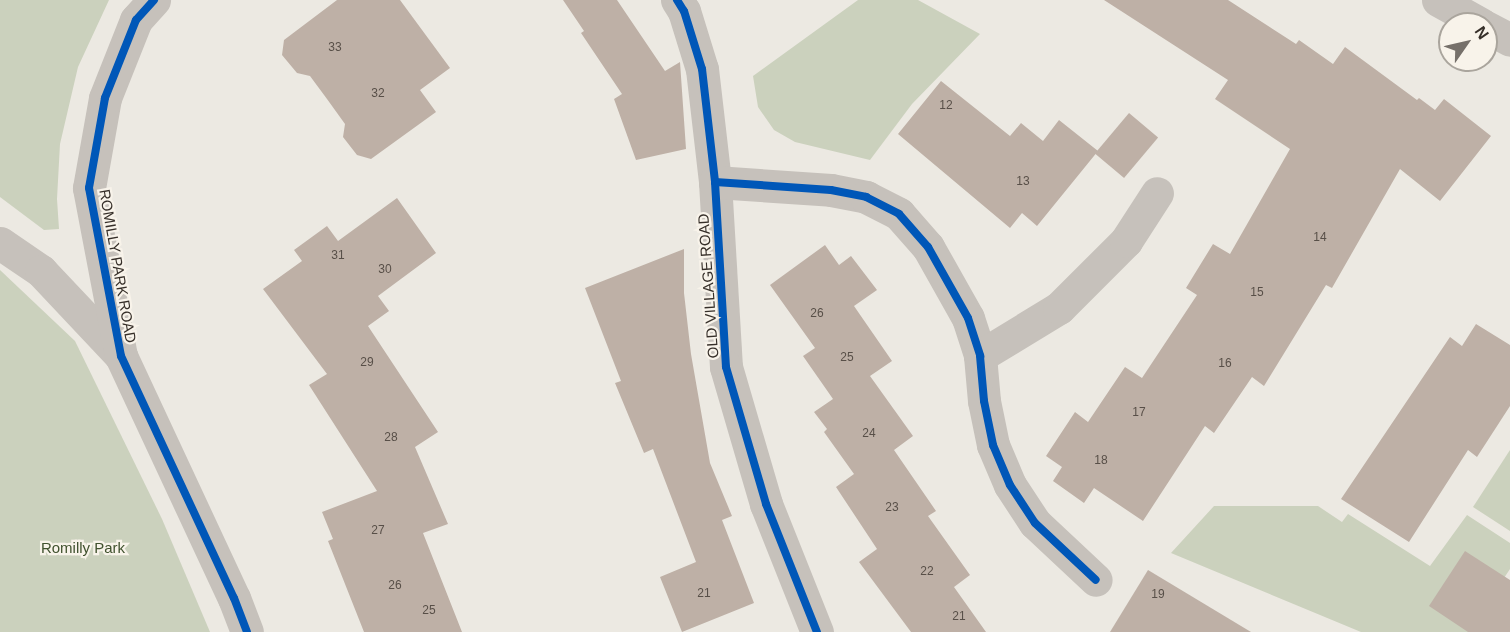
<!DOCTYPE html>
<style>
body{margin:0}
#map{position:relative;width:1510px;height:632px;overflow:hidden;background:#ece9e2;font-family:Arial,sans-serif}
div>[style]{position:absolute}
.green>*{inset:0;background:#cbd1bd}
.building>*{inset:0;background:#beb0a6;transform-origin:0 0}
.minor>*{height:33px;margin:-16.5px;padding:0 16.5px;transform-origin:16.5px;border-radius:16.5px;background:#c6c1bb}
.tertiary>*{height:33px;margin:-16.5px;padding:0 16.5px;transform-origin:16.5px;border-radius:16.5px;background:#c6c1bb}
.cycleway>*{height:8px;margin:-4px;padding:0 4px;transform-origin:4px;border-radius:4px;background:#0057b8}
span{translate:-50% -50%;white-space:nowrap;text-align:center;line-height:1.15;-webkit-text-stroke:4.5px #f8f3ea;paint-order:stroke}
.number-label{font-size:12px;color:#584f48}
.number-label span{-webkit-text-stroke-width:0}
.street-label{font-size:15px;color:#362f29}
.park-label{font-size:15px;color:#41522f}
.north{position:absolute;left:1438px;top:12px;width:60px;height:60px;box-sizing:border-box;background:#f8f3ea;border:2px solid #aaa59d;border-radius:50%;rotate:56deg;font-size:16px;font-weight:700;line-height:24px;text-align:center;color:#362f29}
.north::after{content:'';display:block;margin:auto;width:21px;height:27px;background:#76706a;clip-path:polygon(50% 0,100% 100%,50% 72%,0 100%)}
</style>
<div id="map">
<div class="green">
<i style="clip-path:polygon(0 0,109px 0,78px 67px,60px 144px,57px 199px,59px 229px,44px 230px,0 197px)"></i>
<i style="clip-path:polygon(858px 0,918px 0,980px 34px,912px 104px,870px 160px,795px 142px,774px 130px,758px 107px,753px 76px)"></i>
<i style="clip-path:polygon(0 270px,75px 341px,162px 519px,210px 632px,0 632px)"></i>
<i style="clip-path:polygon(1510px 450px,1510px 531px,1473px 507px)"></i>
<i style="clip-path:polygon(1214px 506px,1318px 506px,1342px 522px,1348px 514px,1430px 566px,1467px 515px,1510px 543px,1510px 569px,1468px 632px,1361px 632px,1171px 553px)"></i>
</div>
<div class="building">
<i style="clip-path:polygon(337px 0,400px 0,450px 68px,420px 90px,436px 112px,371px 159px,357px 155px,343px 137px,345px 124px,327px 99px,310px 76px,297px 73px,282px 55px,284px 40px)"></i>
<i style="clip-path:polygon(563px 0,617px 0,665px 71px,680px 62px,686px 149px,636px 160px,614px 99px,622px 94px,581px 33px,584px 31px)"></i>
<i style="clip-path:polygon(1104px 0,1228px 0,1296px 44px,1299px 40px,1333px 64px,1345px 47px,1417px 100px,1419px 98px,1435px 110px,1444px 99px,1491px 136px,1440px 201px,1400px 169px,1332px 288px,1326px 285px,1264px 386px,1252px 377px,1214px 433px,1205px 426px,1143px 521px,1094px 488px,1084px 503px,1053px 481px,1062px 467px,1046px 456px,1075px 412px,1088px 422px,1125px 367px,1142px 378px,1197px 295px,1186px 288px,1213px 244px,1230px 254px,1290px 149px,1215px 99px,1228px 80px)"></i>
<i style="clip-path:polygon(941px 81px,1010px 136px,1021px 123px,1043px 141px,1059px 120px,1098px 151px,1037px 226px,1022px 213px,1010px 228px,898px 134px)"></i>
<i style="left:1129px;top:113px;width:38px;height:53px;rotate:40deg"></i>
<i style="clip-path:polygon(397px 198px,436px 253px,378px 296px,389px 311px,368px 326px,438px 432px,415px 447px,448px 524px,423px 533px,462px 632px,364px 632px,328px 541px,333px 539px,322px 512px,377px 491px,309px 385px,327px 374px,263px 289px,302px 261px,294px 250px,327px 226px,338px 241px)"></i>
<i style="clip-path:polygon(825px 245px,839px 265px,851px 256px,877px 290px,854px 306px,892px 361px,870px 376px,913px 436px,894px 450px,936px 511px,928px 516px,970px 575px,954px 587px,986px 632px,911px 632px,859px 562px,877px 549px,836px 487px,854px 474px,824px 432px,827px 429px,814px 412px,833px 399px,803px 356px,815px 348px,770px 285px)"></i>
<i style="clip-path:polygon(684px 249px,684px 293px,691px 354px,710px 463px,732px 516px,722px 520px,754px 603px,682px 632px,660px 577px,696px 562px,653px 449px,644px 453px,615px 383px,621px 381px,585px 288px)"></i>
<i style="clip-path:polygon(1476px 324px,1510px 345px,1510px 406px,1477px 457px,1468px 450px,1409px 542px,1341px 499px,1450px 337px,1462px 346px)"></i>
<i style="clip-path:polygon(1465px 551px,1510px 580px,1510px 632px,1468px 632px,1429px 606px)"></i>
<i style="clip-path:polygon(1148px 570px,1251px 632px,1110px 632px)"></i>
</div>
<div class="minor">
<i style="left:677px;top:0;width:13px;rotate:58deg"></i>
<i style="left:684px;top:11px;width:61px;rotate:72.8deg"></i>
<i style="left:702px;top:69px;width:114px;rotate:83.4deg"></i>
<i style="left:715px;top:182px;width:185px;rotate:86.6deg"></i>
<i style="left:726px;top:367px;width:143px;rotate:73.7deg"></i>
<i style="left:766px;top:504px;width:138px;rotate:68.3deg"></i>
<i style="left:715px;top:182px;width:116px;rotate:3.9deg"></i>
<i style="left:831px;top:190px;width:36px;rotate:11deg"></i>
<i style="left:866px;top:197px;width:37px;rotate:27deg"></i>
<i style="left:899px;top:214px;width:44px;rotate:48.7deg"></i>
<i style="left:928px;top:247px;width:81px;rotate:60.6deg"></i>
<i style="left:968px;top:318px;width:40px;rotate:72deg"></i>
<i style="left:980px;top:356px;width:45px;rotate:84.9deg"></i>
<i style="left:984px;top:401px;width:45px;rotate:78.4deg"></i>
<i style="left:993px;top:445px;width:43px;rotate:67deg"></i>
<i style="left:1010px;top:485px;width:45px;rotate:56.7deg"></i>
<i style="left:1035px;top:523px;width:83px;rotate:43.1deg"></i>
<i style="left:121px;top:356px;width:267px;rotate:65deg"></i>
<i style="left:234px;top:598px;width:36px;rotate:69deg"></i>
<i style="left:980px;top:356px;width:92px;rotate:-31.3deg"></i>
<i style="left:1059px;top:308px;width:95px;rotate:-45deg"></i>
<i style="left:1126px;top:241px;width:57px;rotate:-57.1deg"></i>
</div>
<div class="tertiary">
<i style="left:1438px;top:0;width:49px;rotate:29.2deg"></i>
<i style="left:1486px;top:27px;width:27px;rotate:28deg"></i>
<i style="left:0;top:243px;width:50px;rotate:34.3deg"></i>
<i style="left:41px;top:271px;width:117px;rotate:46.7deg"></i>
<i style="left:121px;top:356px;width:171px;rotate:-100.8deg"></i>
<i style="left:89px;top:188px;width:91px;rotate:-79.9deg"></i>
<i style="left:105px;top:98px;width:84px;rotate:-68.3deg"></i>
<i style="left:136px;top:20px;width:27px;rotate:-48deg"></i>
</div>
<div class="cycleway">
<i style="left:154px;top:0;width:27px;rotate:132deg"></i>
<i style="left:136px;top:20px;width:84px;rotate:111.7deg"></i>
<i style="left:105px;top:98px;width:91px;rotate:100.1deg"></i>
<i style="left:89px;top:188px;width:171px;rotate:79.2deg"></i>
<i style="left:121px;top:356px;width:267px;rotate:65deg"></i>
<i style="left:234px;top:598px;width:36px;rotate:69deg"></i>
<i style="left:677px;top:0;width:13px;rotate:58deg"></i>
<i style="left:684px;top:11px;width:61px;rotate:72.8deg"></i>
<i style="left:702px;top:69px;width:114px;rotate:83.4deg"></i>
<i style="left:715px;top:182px;width:185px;rotate:86.6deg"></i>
<i style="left:726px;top:367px;width:143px;rotate:73.7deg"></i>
<i style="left:766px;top:504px;width:138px;rotate:68.3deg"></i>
<i style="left:715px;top:182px;width:116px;rotate:3.9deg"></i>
<i style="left:831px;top:190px;width:36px;rotate:11deg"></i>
<i style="left:866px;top:197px;width:37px;rotate:27deg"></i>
<i style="left:899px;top:214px;width:44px;rotate:48.7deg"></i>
<i style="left:928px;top:247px;width:81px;rotate:60.6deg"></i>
<i style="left:968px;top:318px;width:40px;rotate:72deg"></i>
<i style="left:980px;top:356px;width:45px;rotate:84.9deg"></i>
<i style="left:984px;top:401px;width:45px;rotate:78.4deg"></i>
<i style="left:993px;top:445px;width:43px;rotate:67deg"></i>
<i style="left:1010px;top:485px;width:45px;rotate:56.7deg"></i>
<i style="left:1035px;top:523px;width:83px;rotate:43.1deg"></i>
</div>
<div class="number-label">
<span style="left:335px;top:48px">33</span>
<span style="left:378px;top:94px">32</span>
<span style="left:946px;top:106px">12</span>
<span style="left:1023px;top:182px">13</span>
<span style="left:1320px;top:238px">14</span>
<span style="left:338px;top:256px">31</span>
<span style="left:385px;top:270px">30</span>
<span style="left:1257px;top:293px">15</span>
<span style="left:817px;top:314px">26</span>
<span style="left:847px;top:358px">25</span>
<span style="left:367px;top:363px">29</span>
<span style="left:1225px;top:364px">16</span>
<span style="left:1139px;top:413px">17</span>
<span style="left:869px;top:434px">24</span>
<span style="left:391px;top:438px">28</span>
<span style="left:1101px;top:461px">18</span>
<span style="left:892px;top:508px">23</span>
<span style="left:378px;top:531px">27</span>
<span style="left:927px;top:572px">22</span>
<span style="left:395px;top:586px">26</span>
<span style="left:704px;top:594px">21</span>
<span style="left:1158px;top:595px">19</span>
<span style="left:429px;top:611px">25</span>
<span style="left:959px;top:617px">21</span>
</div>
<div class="street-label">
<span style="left:118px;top:266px;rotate:80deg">ROMILLY PARK ROAD</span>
<span style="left:708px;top:286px;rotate:-94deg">OLD VILLAGE ROAD</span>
</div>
<div class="park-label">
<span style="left:83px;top:548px">Romilly Park</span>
</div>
<div class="north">N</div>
</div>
